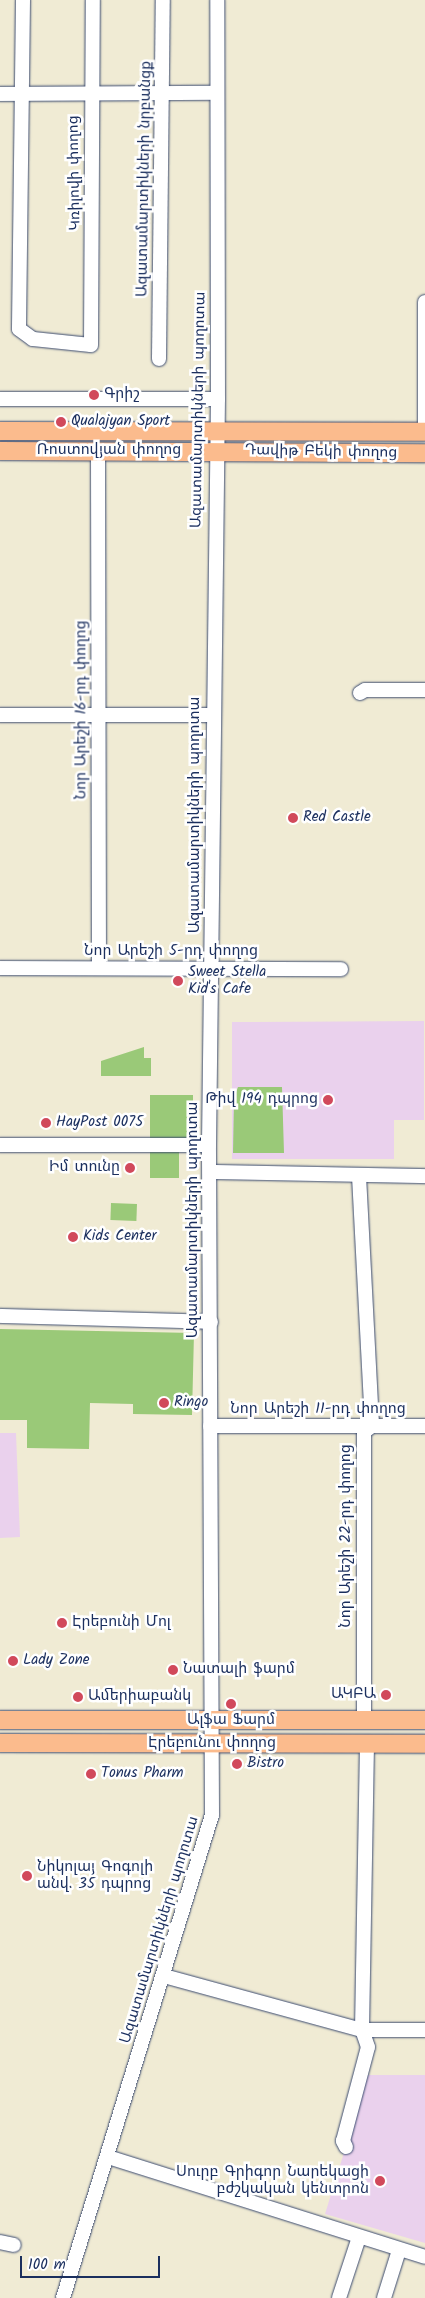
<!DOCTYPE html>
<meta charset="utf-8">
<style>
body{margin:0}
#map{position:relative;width:425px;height:2298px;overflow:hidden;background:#f0ebd4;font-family:Kalam,"Noto Sans Armenian",sans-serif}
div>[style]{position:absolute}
.built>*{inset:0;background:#ead1ed}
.green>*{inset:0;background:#9ac978;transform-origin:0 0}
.roads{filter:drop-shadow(0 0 1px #3b4b70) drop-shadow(0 0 1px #3b4b70)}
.minor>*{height:14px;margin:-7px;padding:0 7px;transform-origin:7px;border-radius:7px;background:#fff}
.major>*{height:18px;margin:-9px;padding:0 9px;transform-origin:9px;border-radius:9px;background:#fbbb8d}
.dots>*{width:14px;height:14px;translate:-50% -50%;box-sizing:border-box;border:2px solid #fff;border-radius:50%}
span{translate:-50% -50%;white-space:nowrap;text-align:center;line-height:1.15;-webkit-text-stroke:5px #fff;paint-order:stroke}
.street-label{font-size:15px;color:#1b2f5e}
.poi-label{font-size:15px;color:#1b2f5e}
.left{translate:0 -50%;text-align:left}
.right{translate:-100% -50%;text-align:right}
.scale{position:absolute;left:20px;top:2256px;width:140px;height:22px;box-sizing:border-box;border:2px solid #1b2f5e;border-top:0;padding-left:6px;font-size:15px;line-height:18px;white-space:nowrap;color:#1b2f5e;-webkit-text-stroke:4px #fff;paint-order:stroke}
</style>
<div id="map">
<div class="built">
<i style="clip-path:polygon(424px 1021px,424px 1120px,394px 1120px,394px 1159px,232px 1159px,232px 1022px)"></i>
<i style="clip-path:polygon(0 1433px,16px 1433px,20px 1537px,0 1538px)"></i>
<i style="clip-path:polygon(368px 2075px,425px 2075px,425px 2243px,325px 2214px)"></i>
</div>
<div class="green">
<i style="clip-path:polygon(144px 1047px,144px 1058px,151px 1058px,151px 1076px,101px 1076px,101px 1061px)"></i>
<i style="clip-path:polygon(238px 1087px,282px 1087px,284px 1153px,233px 1153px,234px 1098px)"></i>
<i style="left:150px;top:1095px;width:43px;height:44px"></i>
<i style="left:179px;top:1148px;width:30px;height:29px;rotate:90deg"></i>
<i style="left:111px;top:1203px;width:26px;height:17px;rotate:2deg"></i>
<i style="clip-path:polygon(0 1329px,194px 1333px,192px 1415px,133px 1414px,133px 1404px,90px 1403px,89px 1449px,27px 1448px,27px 1420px,0 1420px)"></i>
</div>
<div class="roads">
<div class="minor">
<i style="left:23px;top:0;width:329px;rotate:90.7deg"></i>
<i style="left:19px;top:329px;width:17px;rotate:36deg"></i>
<i style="left:33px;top:339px;width:58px;rotate:5.9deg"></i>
<i style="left:91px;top:345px;width:345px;rotate:-89.7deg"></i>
<i style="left:0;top:94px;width:216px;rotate:-0.3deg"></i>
<i style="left:159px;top:359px;width:359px;rotate:-89.4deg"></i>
<i style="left:0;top:399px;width:218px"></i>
<i style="left:425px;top:432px;width:130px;rotate:-90deg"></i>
<i style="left:98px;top:451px;width:517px;rotate:89.89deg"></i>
<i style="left:360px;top:693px;width:6px;rotate:-31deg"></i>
<i style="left:365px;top:690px;width:60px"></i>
<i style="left:0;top:715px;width:213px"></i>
<i style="left:0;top:968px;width:341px;rotate:0.2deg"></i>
<i style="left:0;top:1145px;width:209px"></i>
<i style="left:210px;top:1172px;width:215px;rotate:1.1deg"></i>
<i style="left:359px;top:1176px;width:250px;rotate:87deg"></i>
<i style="left:372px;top:1426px;width:10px;rotate:143deg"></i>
<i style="left:364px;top:1432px;width:288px;rotate:90deg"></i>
<i style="left:0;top:1316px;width:211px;rotate:1.6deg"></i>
<i style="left:210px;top:1426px;width:215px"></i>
<i style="left:164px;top:1976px;width:205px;rotate:15.3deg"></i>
<i style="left:362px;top:2030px;width:63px"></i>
<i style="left:346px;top:2147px;width:7px;rotate:-117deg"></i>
<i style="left:343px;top:2141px;width:97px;rotate:-75.1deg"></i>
<i style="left:368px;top:2047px;width:18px;rotate:-109deg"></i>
<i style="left:362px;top:2030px;width:286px;rotate:-89deg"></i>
<i style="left:108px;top:2157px;width:332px;rotate:17.5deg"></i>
<i style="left:0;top:2242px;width:14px;rotate:12deg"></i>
<i style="left:63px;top:2298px;width:505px;rotate:-72.86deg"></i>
<i style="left:212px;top:1815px;width:670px;rotate:-90.26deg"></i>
<i style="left:209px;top:1145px;width:746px;rotate:-89.31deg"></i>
<i style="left:218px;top:399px;width:399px;rotate:-90.1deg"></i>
<i style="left:339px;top:2298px;width:64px;rotate:-71.8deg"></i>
<i style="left:384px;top:2298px;width:50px;rotate:-72.6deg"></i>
</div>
<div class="major">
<i style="left:0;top:431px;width:425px;rotate:0.1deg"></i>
<i style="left:0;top:451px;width:425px;rotate:0.3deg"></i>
<i style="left:0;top:1720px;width:425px"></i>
<i style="left:0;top:1743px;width:425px;rotate:0.1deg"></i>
</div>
</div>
<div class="dots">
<i style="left:94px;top:395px;background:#d1495b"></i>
<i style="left:61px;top:422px;background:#d1495b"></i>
<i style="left:293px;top:818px;background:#d1495b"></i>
<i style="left:178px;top:981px;background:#d1495b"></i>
<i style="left:328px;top:1100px;background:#d1495b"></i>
<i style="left:46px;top:1123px;background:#d1495b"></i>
<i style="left:130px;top:1168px;background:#d1495b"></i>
<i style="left:73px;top:1237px;background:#d1495b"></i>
<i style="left:164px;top:1403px;background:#d1495b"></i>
<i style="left:62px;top:1623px;background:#d1495b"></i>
<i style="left:13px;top:1661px;background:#d1495b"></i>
<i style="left:173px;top:1670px;background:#d1495b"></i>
<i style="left:386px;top:1695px;background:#d1495b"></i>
<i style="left:78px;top:1697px;background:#d1495b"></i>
<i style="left:231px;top:1704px;background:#d1495b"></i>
<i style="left:237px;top:1764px;background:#d1495b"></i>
<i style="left:91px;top:1774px;background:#d1495b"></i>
<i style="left:27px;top:1876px;background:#d1495b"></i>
<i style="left:380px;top:2181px;background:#d1495b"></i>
</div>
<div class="street-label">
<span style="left:75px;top:173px;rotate:-91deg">Կռիլովի փողոց</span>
<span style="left:145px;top:179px;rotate:-89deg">Ազատամարտիկների նրբանցք</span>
<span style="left:199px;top:410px;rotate:-89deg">Ազատամարտիկների պողոտա</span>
<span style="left:109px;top:451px">Ռոստովյան փողոց</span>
<span style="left:321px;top:452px;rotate:1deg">Դավիթ Բեկի փողոց</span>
<span style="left:82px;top:710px;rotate:-90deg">Նոր Արեշի 16-րդ փողոց</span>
<span style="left:196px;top:815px;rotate:-90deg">Ազատամարտիկների պողոտա</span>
<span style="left:171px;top:952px">Նոր Արեշի 5-րդ փողոց</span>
<span style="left:194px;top:1220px;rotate:-90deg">Ազատամարտիկների պողոտա</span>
<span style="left:318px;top:1410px">Նոր Արեշի 11-րդ փողոց</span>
<span style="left:347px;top:1536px;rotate:-90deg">Նոր Արեշի 22-րդ փողոց</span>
<span style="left:212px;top:1744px">Էրեբունու փողոց</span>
<span style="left:160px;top:1930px;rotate:-73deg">Ազատամարտիկների պողոտա</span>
</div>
<div class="poi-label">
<span class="left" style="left:104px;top:395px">Գրիշ</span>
<span class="left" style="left:71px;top:422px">Qualajyan Sport</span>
<span class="left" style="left:303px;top:818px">Red Castle</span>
<span class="left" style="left:188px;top:981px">Sweet Stella<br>Kid's Cafe</span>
<span class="right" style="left:318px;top:1100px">Թիվ 194 դպրոց</span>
<span class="left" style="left:56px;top:1123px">HayPost 0075</span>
<span class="right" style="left:120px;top:1168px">Իմ տունը</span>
<span class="left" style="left:83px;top:1237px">Kids Center</span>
<span class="left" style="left:174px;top:1403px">Ringo</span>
<span class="left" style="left:72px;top:1623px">Էրեբունի Մոլ</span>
<span class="left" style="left:23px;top:1661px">Lady Zone</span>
<span class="left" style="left:183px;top:1670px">Նատալի ֆարմ</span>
<span class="right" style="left:376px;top:1695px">ԱԿԲԱ</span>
<span class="left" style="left:88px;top:1697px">Ամերիաբանկ</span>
<span style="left:231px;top:1721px">Ալֆա Ֆարմ</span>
<span class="left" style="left:247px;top:1764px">Bistro</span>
<span class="left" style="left:101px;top:1774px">Tonus Pharm</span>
<span class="left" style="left:37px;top:1876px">Նիկոլայ Գոգոլի<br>անվ. 35 դպրոց</span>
<span class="right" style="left:369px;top:2181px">Սուրբ Գրիգոր Նարեկացի<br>բժշկական կենտրոն</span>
</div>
<div class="scale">100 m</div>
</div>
